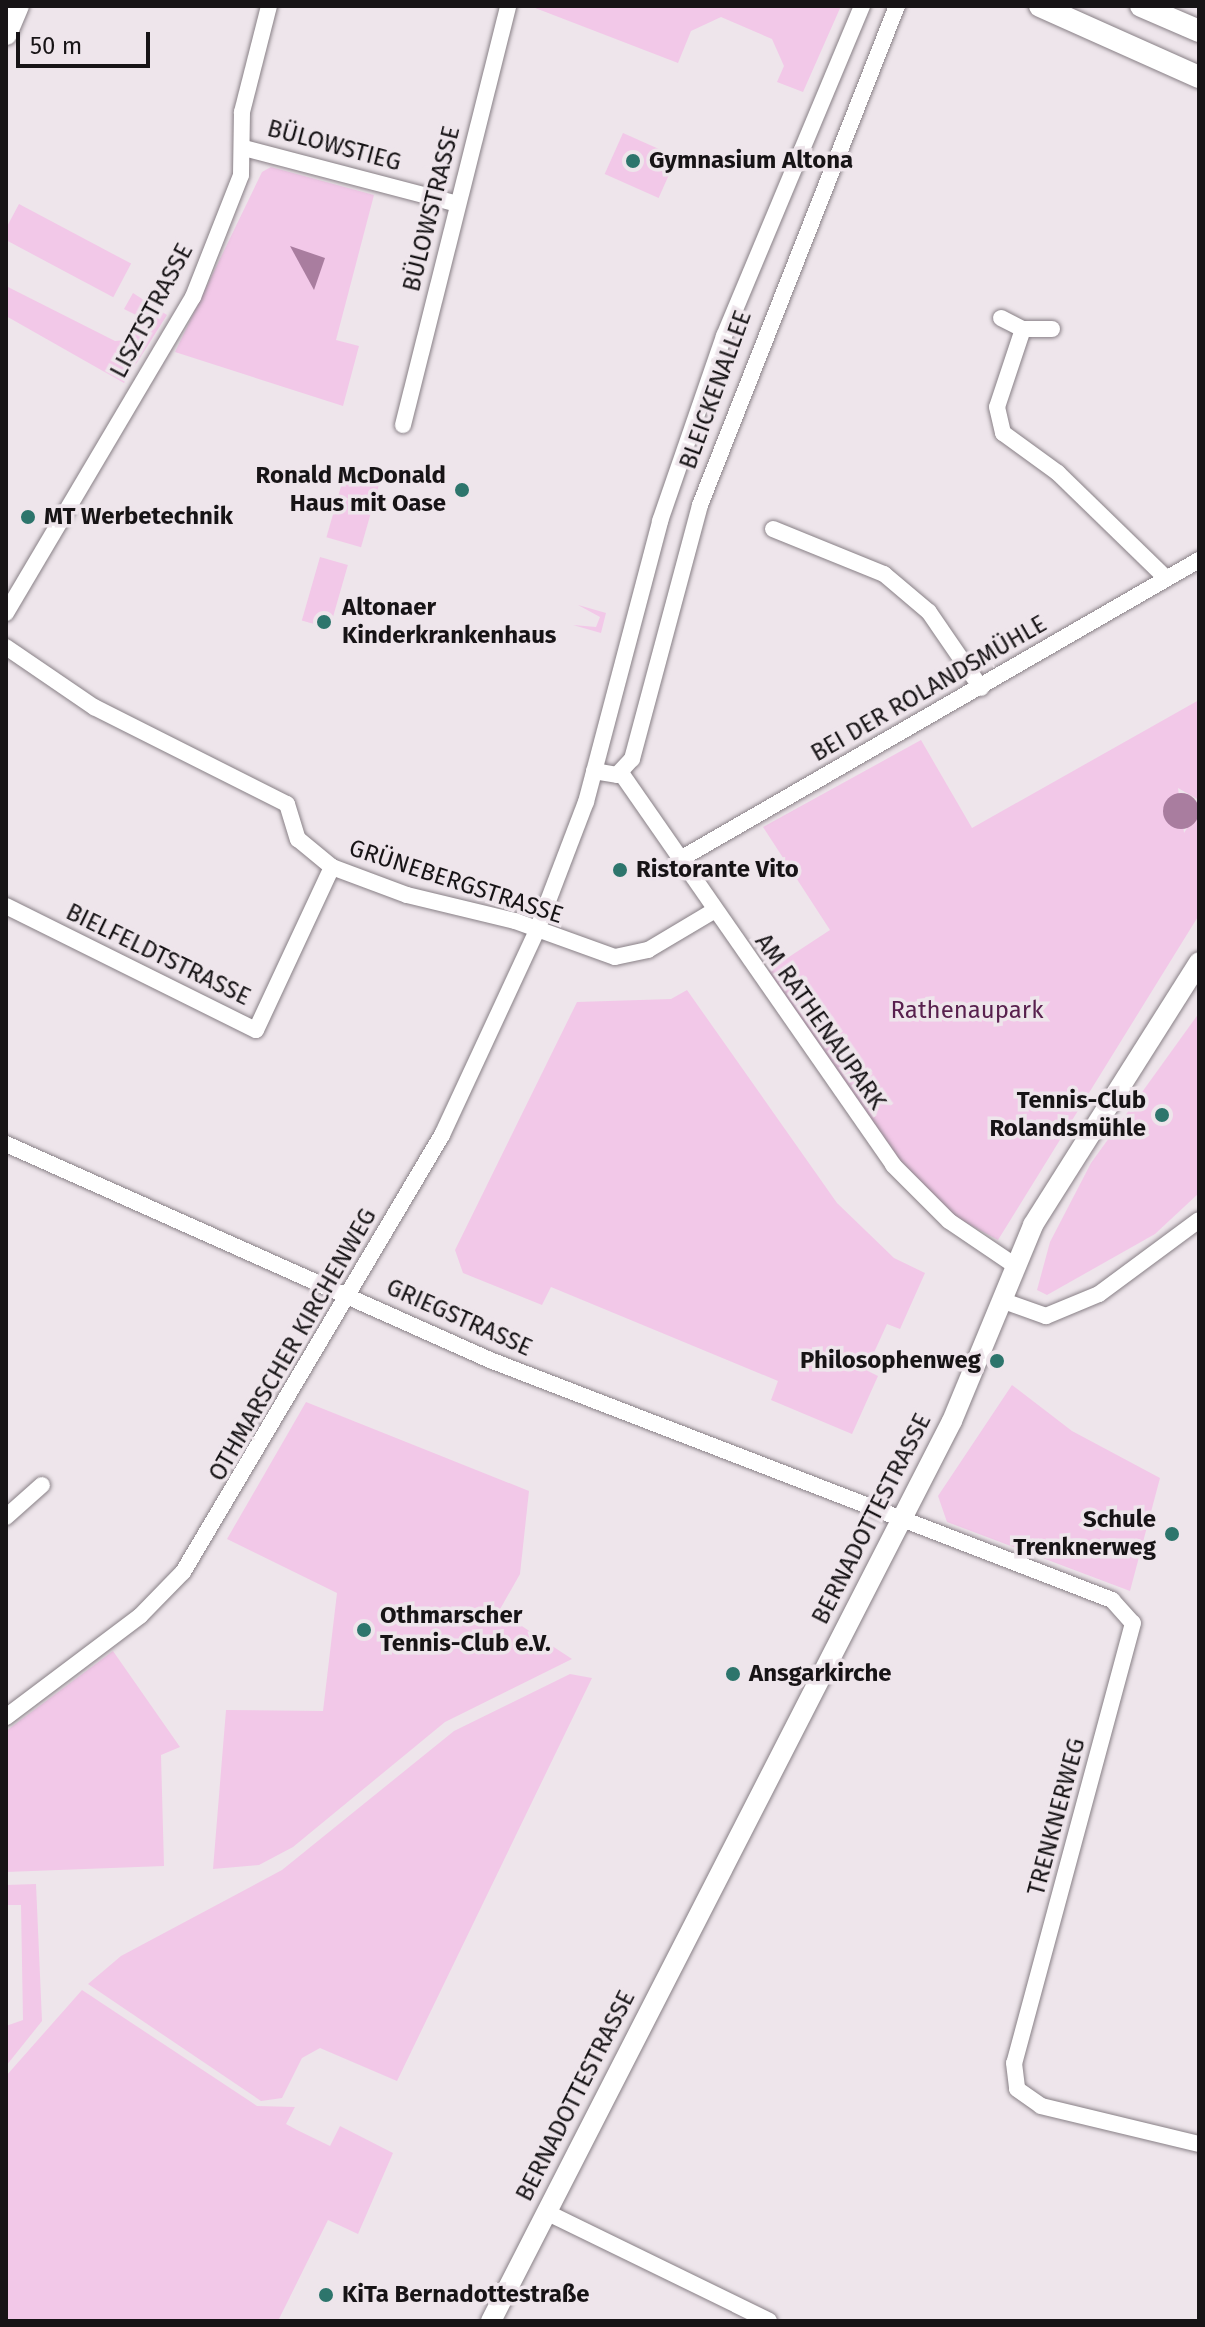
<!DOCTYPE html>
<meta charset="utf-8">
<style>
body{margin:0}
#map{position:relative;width:1205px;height:2327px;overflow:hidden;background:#eee5eb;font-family:"Fira Sans",sans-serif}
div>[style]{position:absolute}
.green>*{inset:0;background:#f2c8e8;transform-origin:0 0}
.water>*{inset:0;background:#a97d9f}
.round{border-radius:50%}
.roads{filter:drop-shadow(0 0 2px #888086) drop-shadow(0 0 2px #888086)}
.minor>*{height:16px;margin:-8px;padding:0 8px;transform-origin:8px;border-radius:8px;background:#fff}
.tertiary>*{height:20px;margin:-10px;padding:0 10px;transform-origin:10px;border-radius:10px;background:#fff}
.secondary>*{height:22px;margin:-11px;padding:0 11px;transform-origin:11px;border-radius:11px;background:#fff}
.dots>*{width:22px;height:22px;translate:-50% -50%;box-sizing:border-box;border:4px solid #eee5eb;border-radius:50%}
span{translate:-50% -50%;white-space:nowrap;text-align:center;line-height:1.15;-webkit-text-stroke:7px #eee5eb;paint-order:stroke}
.street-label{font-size:24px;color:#171416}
.poi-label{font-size:24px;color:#171416;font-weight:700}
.left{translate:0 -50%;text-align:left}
.right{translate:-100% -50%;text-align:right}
.park-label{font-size:24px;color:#58204e}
.frame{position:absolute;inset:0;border:8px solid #171416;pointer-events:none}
.scale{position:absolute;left:16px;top:32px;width:134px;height:36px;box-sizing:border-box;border:4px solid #171416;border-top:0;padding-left:10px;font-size:24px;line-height:28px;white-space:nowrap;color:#171416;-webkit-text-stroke:6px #eee5eb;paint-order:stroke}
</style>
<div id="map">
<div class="green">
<i style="clip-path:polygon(530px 6px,841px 6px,803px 92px,777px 82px,784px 66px,772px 39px,721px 17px,691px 31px,678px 63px)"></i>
<i style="left:623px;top:133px;width:59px;height:45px;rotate:24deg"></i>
<i style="clip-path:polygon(271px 167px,374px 195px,336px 340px,359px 346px,343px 406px,175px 352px,262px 172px)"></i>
<i style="left:19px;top:204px;width:127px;height:38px;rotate:28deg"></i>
<i style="clip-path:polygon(6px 286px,115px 341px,126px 340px,138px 316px,124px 309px,133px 293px,167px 315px,124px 383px,6px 316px)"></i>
<i style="left:346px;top:469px;width:36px;height:71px;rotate:16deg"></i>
<i style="left:320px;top:557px;width:29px;height:66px;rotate:16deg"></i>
<i style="clip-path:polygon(578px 605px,606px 613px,601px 633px,573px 625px,596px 627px,600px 617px)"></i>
<i style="clip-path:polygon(1199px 700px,1199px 800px,1178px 788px,1184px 833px,1199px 809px,1199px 915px,998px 1240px,954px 1216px,892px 1152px,766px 972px,830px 930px,763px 827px,921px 740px,972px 828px)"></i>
<i style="clip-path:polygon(687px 990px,837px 1203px,894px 1258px,925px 1273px,900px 1329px,887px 1324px,866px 1370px,878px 1376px,852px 1434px,771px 1400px,778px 1381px,551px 1287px,542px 1305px,463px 1273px,455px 1250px,577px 1002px,671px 999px)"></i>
<i style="clip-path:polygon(1199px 1013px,1199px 1193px,1155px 1234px,1047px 1295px,1037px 1290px,1050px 1242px,1091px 1163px)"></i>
<i style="clip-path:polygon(1012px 1385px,1072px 1431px,1160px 1478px,1130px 1591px,947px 1522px,938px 1496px)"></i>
<i style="clip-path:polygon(306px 1402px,529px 1491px,520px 1574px,499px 1611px,572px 1659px,445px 1722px,293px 1847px,259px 1865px,213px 1869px,226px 1710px,323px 1711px,337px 1593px,227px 1539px)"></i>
<i style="clip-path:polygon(113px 1651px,180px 1747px,161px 1755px,164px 1866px,6px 1872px,6px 1731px)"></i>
<i style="clip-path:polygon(570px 1674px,592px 1678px,397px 2081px,320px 2048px,302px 2058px,282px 2098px,261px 2101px,88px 1984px,121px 1956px,282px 1870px,454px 1731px)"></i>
<i style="clip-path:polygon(36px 1884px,42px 2021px,6px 2066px,6px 2026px,23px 2020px,21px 1905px,6px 1905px,6px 1885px)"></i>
<i style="clip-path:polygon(82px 1990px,257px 2106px,295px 2107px,286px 2124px,297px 2130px,330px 2146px,340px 2126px,393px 2153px,358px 2234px,328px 2220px,278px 2321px,6px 2321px,6px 2076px)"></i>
</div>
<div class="water">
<i style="clip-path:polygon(290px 246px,325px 258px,314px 290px)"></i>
<i class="round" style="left:1163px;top:793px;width:36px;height:36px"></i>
</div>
<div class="roads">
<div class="minor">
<i style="left:244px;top:148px;width:220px;rotate:14.7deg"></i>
<i style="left:1001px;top:318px;width:25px;rotate:27deg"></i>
<i style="left:1023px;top:329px;width:29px"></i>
<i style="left:1023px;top:329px;width:82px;rotate:108.4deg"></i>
<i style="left:997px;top:407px;width:27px;rotate:77deg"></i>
<i style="left:1003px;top:433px;width:68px;rotate:36deg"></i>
<i style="left:1058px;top:473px;width:149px;rotate:44.2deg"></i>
<i style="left:403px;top:425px;width:432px;rotate:-75.9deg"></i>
<i style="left:773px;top:529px;width:120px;rotate:22.1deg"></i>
<i style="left:884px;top:574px;width:59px;rotate:40.2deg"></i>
<i style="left:929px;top:612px;width:92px;rotate:55.6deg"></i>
<i style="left:6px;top:613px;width:367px;rotate:-59.4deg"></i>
<i style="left:193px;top:297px;width:131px;rotate:-68.5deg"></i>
<i style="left:241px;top:175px;width:63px;rotate:-89.1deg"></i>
<i style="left:242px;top:112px;width:109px;rotate:-75.7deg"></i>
<i style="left:6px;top:647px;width:107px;rotate:34.3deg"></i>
<i style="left:94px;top:707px;width:216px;rotate:26.7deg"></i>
<i style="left:287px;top:804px;width:37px;rotate:73deg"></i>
<i style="left:298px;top:839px;width:44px;rotate:39.5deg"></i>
<i style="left:332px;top:867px;width:80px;rotate:20.5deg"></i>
<i style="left:407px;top:895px;width:111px;rotate:13.5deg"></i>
<i style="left:515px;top:921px;width:106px;rotate:19.8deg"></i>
<i style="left:615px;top:957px;width:34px;rotate:-12deg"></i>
<i style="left:648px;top:950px;width:78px;rotate:-30.8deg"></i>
<i style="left:594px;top:771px;width:23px;rotate:10deg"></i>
<i style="left:617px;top:775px;width:22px;rotate:-47deg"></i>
<i style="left:632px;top:759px;width:263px;rotate:-75deg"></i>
<i style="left:700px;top:505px;width:536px;rotate:-68.46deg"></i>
<i style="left:621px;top:773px;width:477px;rotate:55.2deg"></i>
<i style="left:893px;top:1165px;width:79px;rotate:45deg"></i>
<i style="left:949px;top:1221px;width:78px;rotate:34.1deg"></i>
<i style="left:682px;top:858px;width:597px;rotate:-29.96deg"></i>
<i style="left:6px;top:906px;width:279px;rotate:26.4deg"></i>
<i style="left:256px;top:1030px;width:180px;rotate:-65deg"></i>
<i style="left:6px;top:1144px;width:530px;rotate:24.05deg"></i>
<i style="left:490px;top:1360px;width:667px;rotate:21.1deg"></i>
<i style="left:1112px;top:1600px;width:31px;rotate:48deg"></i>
<i style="left:1133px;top:1623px;width:456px;rotate:105.1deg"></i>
<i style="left:1014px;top:2063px;width:26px;rotate:83deg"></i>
<i style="left:1017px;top:2089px;width:29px;rotate:35deg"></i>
<i style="left:1041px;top:2106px;width:163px;rotate:13.5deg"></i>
<i style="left:1001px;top:1300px;width:48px;rotate:19.6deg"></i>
<i style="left:1046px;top:1316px;width:57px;rotate:-22.5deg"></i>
<i style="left:1099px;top:1294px;width:124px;rotate:-36.5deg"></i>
<i style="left:6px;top:1517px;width:48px;rotate:-41.6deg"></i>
<i style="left:6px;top:1717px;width:168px;rotate:-37deg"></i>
<i style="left:140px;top:1616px;width:62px;rotate:-45.7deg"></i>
<i style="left:183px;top:1572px;width:508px;rotate:-59.35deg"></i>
<i style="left:442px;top:1135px;width:226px;rotate:-65.1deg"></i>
<i style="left:537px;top:930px;width:137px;rotate:-69.1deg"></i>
<i style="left:586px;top:802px;width:291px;rotate:-75.2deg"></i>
<i style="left:660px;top:521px;width:196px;rotate:-70.9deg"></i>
<i style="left:724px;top:336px;width:358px;rotate:-67.3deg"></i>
<i style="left:546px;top:2212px;width:248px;rotate:26deg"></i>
</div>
<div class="tertiary">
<i style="left:491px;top:2321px;width:1011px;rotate:-62.88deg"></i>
<i style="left:952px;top:1421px;width:212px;rotate:-67.5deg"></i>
<i style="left:1033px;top:1225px;width:311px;rotate:-57.7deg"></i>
</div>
<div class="secondary">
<i style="left:1040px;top:6px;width:174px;rotate:24.1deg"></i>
<i style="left:1141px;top:6px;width:63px;rotate:23.3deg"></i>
<i style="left:6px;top:34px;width:30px;rotate:-67deg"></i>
</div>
</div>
<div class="dots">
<i style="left:633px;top:161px;background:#2d756c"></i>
<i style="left:462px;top:490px;background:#2d756c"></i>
<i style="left:28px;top:517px;background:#2d756c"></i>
<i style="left:324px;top:622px;background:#2d756c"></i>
<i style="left:620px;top:870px;background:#2d756c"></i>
<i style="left:1162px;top:1115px;background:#2d756c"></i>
<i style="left:997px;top:1361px;background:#2d756c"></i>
<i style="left:1172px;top:1534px;background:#2d756c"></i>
<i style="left:364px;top:1630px;background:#2d756c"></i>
<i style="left:733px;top:1674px;background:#2d756c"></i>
<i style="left:326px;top:2295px;background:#2d756c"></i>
</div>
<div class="street-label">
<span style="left:334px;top:146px;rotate:15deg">BÜLOWSTIEG</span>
<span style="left:432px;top:209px;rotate:-76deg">BÜLOWSTRASSE</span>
<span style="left:152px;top:311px;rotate:-62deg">LISZTSTRASSE</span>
<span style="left:716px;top:390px;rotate:-70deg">BLEICKENALLEE</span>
<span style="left:929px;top:689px;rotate:-30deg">BEI DER ROLANDSMÜHLE</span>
<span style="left:456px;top:882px;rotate:18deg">GRÜNEBERGSTRASSE</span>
<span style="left:158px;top:955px;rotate:26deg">BIELFELDTSTRASSE</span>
<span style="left:820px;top:1022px;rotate:55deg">AM RATHENAUPARK</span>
<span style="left:459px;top:1318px;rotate:24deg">GRIEGSTRASSE</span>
<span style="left:293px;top:1345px;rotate:-60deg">OTHMARSCHER KIRCHENWEG</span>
<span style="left:872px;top:1519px;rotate:-63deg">BERNADOTTESTRASSE</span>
<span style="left:1057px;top:1817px;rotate:-75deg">TRENKNERWEG</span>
<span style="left:576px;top:2096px;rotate:-63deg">BERNADOTTESTRASSE</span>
</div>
<div class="poi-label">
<span class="left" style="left:649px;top:161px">Gymnasium Altona</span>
<span class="right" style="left:446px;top:490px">Ronald McDonald<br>Haus mit Oase</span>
<span class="left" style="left:44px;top:517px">MT Werbetechnik</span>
<span class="left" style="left:342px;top:622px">Altonaer<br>Kinderkrankenhaus</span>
<span class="left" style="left:636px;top:870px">Ristorante Vito</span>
<span class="right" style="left:1146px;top:1115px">Tennis-Club<br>Rolandsmühle</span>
<span class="right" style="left:981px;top:1361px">Philosophenweg</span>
<span class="right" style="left:1156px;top:1534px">Schule<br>Trenknerweg</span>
<span class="left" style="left:380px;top:1630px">Othmarscher<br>Tennis-Club e.V.</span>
<span class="left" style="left:749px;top:1674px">Ansgarkirche</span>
<span class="left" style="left:342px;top:2295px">KiTa Bernadottestraße</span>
</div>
<div class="park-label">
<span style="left:967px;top:1011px">Rathenaupark</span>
</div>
<div class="frame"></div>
<div class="scale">50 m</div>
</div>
